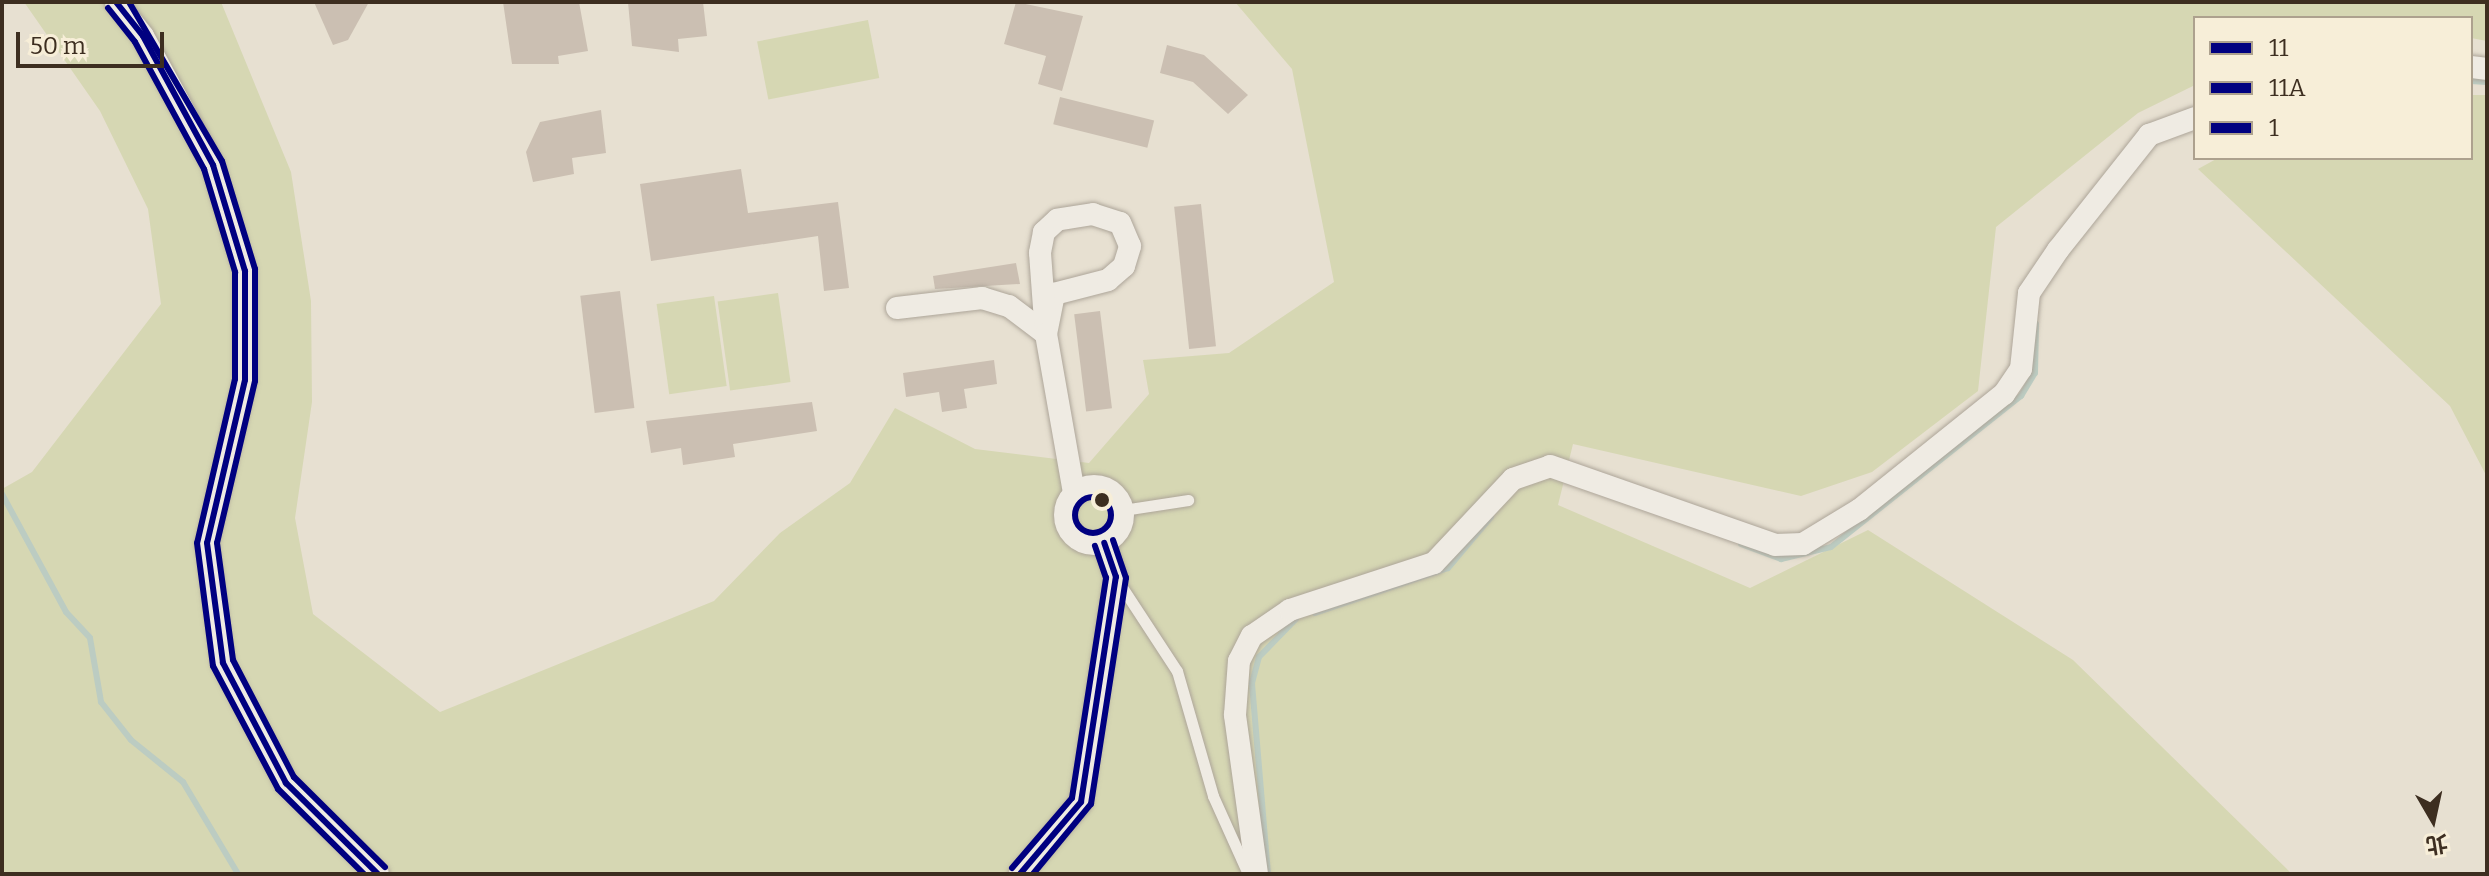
<!DOCTYPE html>
<meta charset="utf-8">
<style>
body{margin:0}
#map{position:relative;width:2489px;height:876px;overflow:hidden;background:#e7e0d1;font-family:Bitter,"Noto Sans TC",serif}
div>[style]{position:absolute}
.green>*{inset:0;background:#d6d7b3;transform-origin:0 0}
.stream>*{height:6px;margin:-3px;padding:0 3px;transform-origin:3px;border-radius:3px;background:#bcccc2}
.building>*{inset:0;background:#cbbfb2;transform-origin:0 0}
.roads{filter:drop-shadow(0 0 2px #ada599) drop-shadow(0 0 2px #ada599)}
.service>*{height:11px;margin:-5.5px;padding:0 5.5px;transform-origin:5.5px;border-radius:5.5px;background:#efebe3}
.minor>*{height:22px;margin:-11px;padding:0 11px;transform-origin:11px;border-radius:11px;background:#efebe3}
.minor>.ring{margin:-11px;padding:0;box-sizing:content-box;background:none;border:22px solid #efebe3;border-radius:50%}
.bus-1>*{height:6px;margin:-3px;padding:0 3px;transform-origin:3px;border-radius:3px;background:#000080}
.bus-2>*{height:6px;margin:-3px;padding:0 3px;transform-origin:3px;border-radius:3px;background:#000080}
.bus-2>.ring{margin:-3px;padding:0;box-sizing:content-box;background:none;border:6px solid #000080;border-radius:50%}
.bus-3>*{height:6px;margin:-3px;padding:0 3px;transform-origin:3px;border-radius:3px;background:#000080}
.dots>*{width:22px;height:22px;translate:-50% -50%;box-sizing:border-box;border:4px solid #f7eed8;border-radius:50%}
span{translate:-50% -50%;white-space:nowrap;text-align:center;line-height:1.15;-webkit-text-stroke:8px #f7eed8;paint-order:stroke}
.frame{position:absolute;inset:0;border:4px solid #3d2e20;pointer-events:none}
.legend{position:absolute;left:2193px;top:16px;width:280px;height:144px;box-sizing:border-box;background:#f7eed8;border:2px solid #ada18e;margin:0;padding:10px 14px;list-style:none;font-size:24px;color:#3d2e20}
.legend li{display:flex;align-items:center;gap:16px;height:40px}
.legend b{width:40px;border:2px solid #ada18e}
.north{position:absolute;left:2393px;top:780px;width:80px;height:80px;-webkit-text-stroke:6px #f7eed8;paint-order:stroke;rotate:171deg;font-size:22px;font-weight:700;line-height:32px;text-align:center;color:#3d2e20}
.north::after{content:'';display:block;margin:auto;width:28px;height:36px;background:#3d2e20;clip-path:polygon(50% 0,100% 100%,50% 72%,0 100%)}
.scale{position:absolute;left:16px;top:32px;width:148px;height:36px;box-sizing:border-box;border:4px solid #3d2e20;border-top:0;padding-left:10px;font-size:24px;line-height:28px;white-space:nowrap;color:#3d2e20;-webkit-text-stroke:6px #f7eed8;paint-order:stroke}
</style>
<div id="map">
<div class="green">
<i style="clip-path:polygon(24px 2px,221px 2px,291px 172px,311px 301px,312px 402px,295px 518px,313px 614px,440px 712px,714px 601px,780px 533px,850px 483px,895px 408px,975px 449px,1089px 463px,1149px 394px,1143px 360px,1229px 353px,1334px 282px,1292px 69px,1235px 2px,2487px 2px,2487px 41px,2471px 38px,2471px 18px,2195px 18px,2195px 85px,2138px 113px,1996px 227px,1978px 391px,1872px 472px,1801px 496px,1573px 444px,1558px 505px,1750px 588px,1868px 530px,2073px 660px,2292px 874px,2px 874px,2px 489px,32px 472px,161px 304px,148px 209px,100px 111px)"></i>
<i style="left:868px;top:20px;width:59px;height:113px;rotate:79deg"></i>
<i style="clip-path:polygon(2471px 95px,2487px 95px,2487px 477px,2450px 406px,2198px 169px,2218px 158px,2471px 158px)"></i>
<i style="left:778px;top:293px;width:90px;height:61px;rotate:82deg"></i>
<i style="left:714px;top:296px;width:91px;height:58px;rotate:82deg"></i>
</div>
<div class="stream">
<i style="left:2471px;top:81px;width:16px;rotate:4deg"></i>
<i style="left:2px;top:494px;width:134px;rotate:61.5deg"></i>
<i style="left:66px;top:612px;width:35px;rotate:47deg"></i>
<i style="left:90px;top:638px;width:65px;rotate:80.2deg"></i>
<i style="left:101px;top:702px;width:48px;rotate:51.7deg"></i>
<i style="left:131px;top:740px;width:67px;rotate:38.9deg"></i>
<i style="left:183px;top:782px;width:107px;rotate:59.1deg"></i>
<i style="left:1741px;top:544px;width:43px;rotate:20.6deg"></i>
<i style="left:1781px;top:559px;width:51px;rotate:-13.5deg"></i>
<i style="left:1831px;top:547px;width:243px;rotate:-38.5deg"></i>
<i style="left:2021px;top:396px;width:27px;rotate:-59deg"></i>
<i style="left:2035px;top:373px;width:49px;rotate:-88.8deg"></i>
<i style="left:1315px;top:613px;width:140px;rotate:-18.7deg"></i>
<i style="left:1448px;top:568px;width:67px;rotate:-49.9deg"></i>
<i style="left:1268px;top:874px;width:192px;rotate:-94.8deg"></i>
<i style="left:1252px;top:683px;width:27px;rotate:-75deg"></i>
<i style="left:1259px;top:657px;width:53px;rotate:-45.8deg"></i>
</div>
<div class="building">
<i style="clip-path:polygon(314px 2px,369px 2px,348px 40px,333px 45px)"></i>
<i style="clip-path:polygon(503px 2px,579px 2px,588px 51px,558px 56px,559px 64px,512px 64px)"></i>
<i style="clip-path:polygon(628px 2px,703px 2px,707px 36px,678px 39px,679px 52px,632px 46px)"></i>
<i style="clip-path:polygon(1016px 2px,1083px 16px,1062px 91px,1038px 84px,1046px 56px,1004px 44px)"></i>
<i style="clip-path:polygon(1167px 45px,1204px 55px,1248px 95px,1228px 114px,1193px 82px,1160px 73px)"></i>
<i style="left:1060px;top:97px;width:97px;height:28px;rotate:14deg"></i>
<i style="clip-path:polygon(601px 110px,606px 153px,572px 158px,574px 174px,533px 182px,526px 152px,540px 122px)"></i>
<i style="clip-path:polygon(741px 169px,748px 213px,838px 202px,849px 288px,824px 291px,818px 236px,651px 261px,640px 184px)"></i>
<i style="left:1201px;top:204px;width:143px;height:27px;rotate:84deg"></i>
<i style="clip-path:polygon(1016px 263px,1020px 284px,935px 289px,933px 276px)"></i>
<i style="left:620px;top:291px;width:118px;height:40px;rotate:83deg"></i>
<i style="left:1100px;top:311px;width:98px;height:26px;rotate:83deg"></i>
<i style="clip-path:polygon(994px 360px,997px 384px,964px 389px,967px 408px,942px 412px,939px 392px,906px 397px,903px 373px)"></i>
<i style="clip-path:polygon(812px 402px,817px 431px,733px 444px,735px 457px,683px 465px,681px 448px,651px 453px,646px 421px)"></i>
</div>
<div class="roads">
<div class="service">
<i style="left:1123px;top:510px;width:66px;rotate:-8.7deg"></i>
<i style="left:1118px;top:581px;width:108px;rotate:56.8deg"></i>
<i style="left:1177px;top:671px;width:130px;rotate:73.9deg"></i>
<i style="left:1213px;top:796px;width:85px;rotate:65.8deg"></i>
</div>
<div class="minor">
<i style="left:116px;top:2px;width:43px;rotate:51.5deg"></i>
<i style="left:143px;top:36px;width:147px;rotate:61.5deg"></i>
<i style="left:213px;top:165px;width:111px;rotate:73.2deg"></i>
<i style="left:245px;top:271px;width:109px;rotate:90deg"></i>
<i style="left:245px;top:380px;width:167px;rotate:103.1deg"></i>
<i style="left:207px;top:543px;width:121px;rotate:82.4deg"></i>
<i style="left:223px;top:663px;width:136px;rotate:62.3deg"></i>
<i style="left:286px;top:783px;width:129px;rotate:44.7deg"></i>
<i style="left:2471px;top:67px;width:16px;rotate:7deg"></i>
<i style="left:897px;top:308px;width:86px;rotate:-6.7deg"></i>
<i style="left:982px;top:298px;width:28px;rotate:17deg"></i>
<i style="left:1009px;top:306px;width:46px;rotate:37.1deg"></i>
<i style="left:1046px;top:334px;width:41px;rotate:-78.7deg"></i>
<i style="left:1054px;top:294px;width:56px;rotate:-14.5deg"></i>
<i style="left:1108px;top:280px;width:21px;rotate:-41deg"></i>
<i style="left:1124px;top:266px;width:21px;rotate:-73deg"></i>
<i style="left:1130px;top:246px;width:25px;rotate:-113deg"></i>
<i style="left:1120px;top:223px;width:28px;rotate:-162deg"></i>
<i style="left:1093px;top:214px;width:36px;rotate:171deg"></i>
<i style="left:1057px;top:220px;width:18px;rotate:137deg"></i>
<i style="left:1044px;top:232px;width:21px;rotate:101deg"></i>
<i style="left:1040px;top:253px;width:81px;rotate:85.8deg"></i>
<i style="left:1046px;top:334px;width:161px;rotate:80deg"></i>
<i class="ring" style="left:1065px;top:486px;width:36px;height:36px"></i>
<i style="left:1020px;top:874px;width:94px;rotate:-49.7deg"></i>
<i style="left:1081px;top:802px;width:228px;rotate:-81.2deg"></i>
<i style="left:1116px;top:577px;width:36px;rotate:-109deg"></i>
<i style="left:1257px;top:874px;width:161px;rotate:-97.9deg"></i>
<i style="left:1235px;top:715px;width:54px;rotate:-85.8deg"></i>
<i style="left:1239px;top:661px;width:28px;rotate:-63deg"></i>
<i style="left:1252px;top:636px;width:46px;rotate:-34.4deg"></i>
<i style="left:1290px;top:610px;width:151px;rotate:-18.1deg"></i>
<i style="left:1434px;top:563px;width:115px;rotate:-46.8deg"></i>
<i style="left:1513px;top:479px;width:39px;rotate:-19deg"></i>
<i style="left:1550px;top:466px;width:238px;rotate:19.3deg"></i>
<i style="left:1775px;top:545px;width:28px;rotate:-2deg"></i>
<i style="left:1803px;top:544px;width:66px;rotate:-31.3deg"></i>
<i style="left:1859px;top:510px;width:186px;rotate:-38.7deg"></i>
<i style="left:2004px;top:394px;width:30px;rotate:-56deg"></i>
<i style="left:2021px;top:369px;width:76px;rotate:-84deg"></i>
<i style="left:2029px;top:293px;width:52px;rotate:-56deg"></i>
<i style="left:2058px;top:250px;width:147px;rotate:-51.6deg"></i>
<i style="left:2149px;top:135px;width:49px;rotate:-20.3deg"></i>
</div>
</div>
<div class="bus-1">
<i style="left:116px;top:2px;width:43px;rotate:51.5deg"></i>
<i style="left:143px;top:36px;width:147px;rotate:61.5deg"></i>
<i style="left:213px;top:165px;width:111px;rotate:73.2deg"></i>
<i style="left:245px;top:271px;width:109px;rotate:90deg"></i>
<i style="left:245px;top:380px;width:167px;rotate:103.1deg"></i>
<i style="left:207px;top:543px;width:121px;rotate:82.4deg"></i>
<i style="left:223px;top:663px;width:136px;rotate:62.3deg"></i>
<i style="left:286px;top:783px;width:129px;rotate:44.7deg"></i>
<i style="left:1020px;top:874px;width:94px;rotate:-49.7deg"></i>
<i style="left:1081px;top:802px;width:228px;rotate:-81.2deg"></i>
<i style="left:1116px;top:577px;width:36px;rotate:-109deg"></i>
</div>
<div class="bus-2">
<i style="left:108px;top:8px;width:43px;rotate:51.5deg"></i>
<i style="left:135px;top:42px;width:145px;rotate:61.5deg"></i>
<i style="left:204px;top:169px;width:108px;rotate:73.2deg"></i>
<i style="left:235px;top:272px;width:107px;rotate:90deg"></i>
<i style="left:235px;top:379px;width:168px;rotate:103deg"></i>
<i style="left:197px;top:543px;width:124px;rotate:82.6deg"></i>
<i style="left:213px;top:666px;width:139px;rotate:62.1deg"></i>
<i style="left:278px;top:789px;width:121px;rotate:44.7deg"></i>
<i class="ring" style="left:1075px;top:497px;width:30px;height:30px"></i>
<i style="left:1033px;top:874px;width:91px;rotate:-50.4deg"></i>
<i style="left:1091px;top:804px;width:229px;rotate:-81.2deg"></i>
<i style="left:1126px;top:578px;width:40px;rotate:-108.9deg"></i>
</div>
<div class="bus-3">
<i style="left:129px;top:2px;width:184px;rotate:59.7deg"></i>
<i style="left:222px;top:161px;width:113px;rotate:73deg"></i>
<i style="left:255px;top:269px;width:112px;rotate:90deg"></i>
<i style="left:255px;top:381px;width:166px;rotate:103.2deg"></i>
<i style="left:217px;top:543px;width:118px;rotate:82.2deg"></i>
<i style="left:233px;top:660px;width:132px;rotate:62.5deg"></i>
<i style="left:294px;top:777px;width:128px;rotate:44.7deg"></i>
<i style="left:1012px;top:868px;width:92px;rotate:-49.4deg"></i>
<i style="left:1072px;top:798px;width:223px;rotate:-81.2deg"></i>
<i style="left:1106px;top:578px;width:34px;rotate:-109deg"></i>
</div>
<div class="dots">
<i style="left:1102px;top:500px;background:#3d2e20"></i>
</div>
<div class="frame"></div>
<ul class="legend">
<li><b style="height:10px;background:#000080"></b>11</li>
<li><b style="height:10px;background:#000080"></b>11A</li>
<li><b style="height:10px;background:#000080"></b>1</li>
</ul>
<div class="north">北</div>
<div class="scale">50 m</div>
</div>
